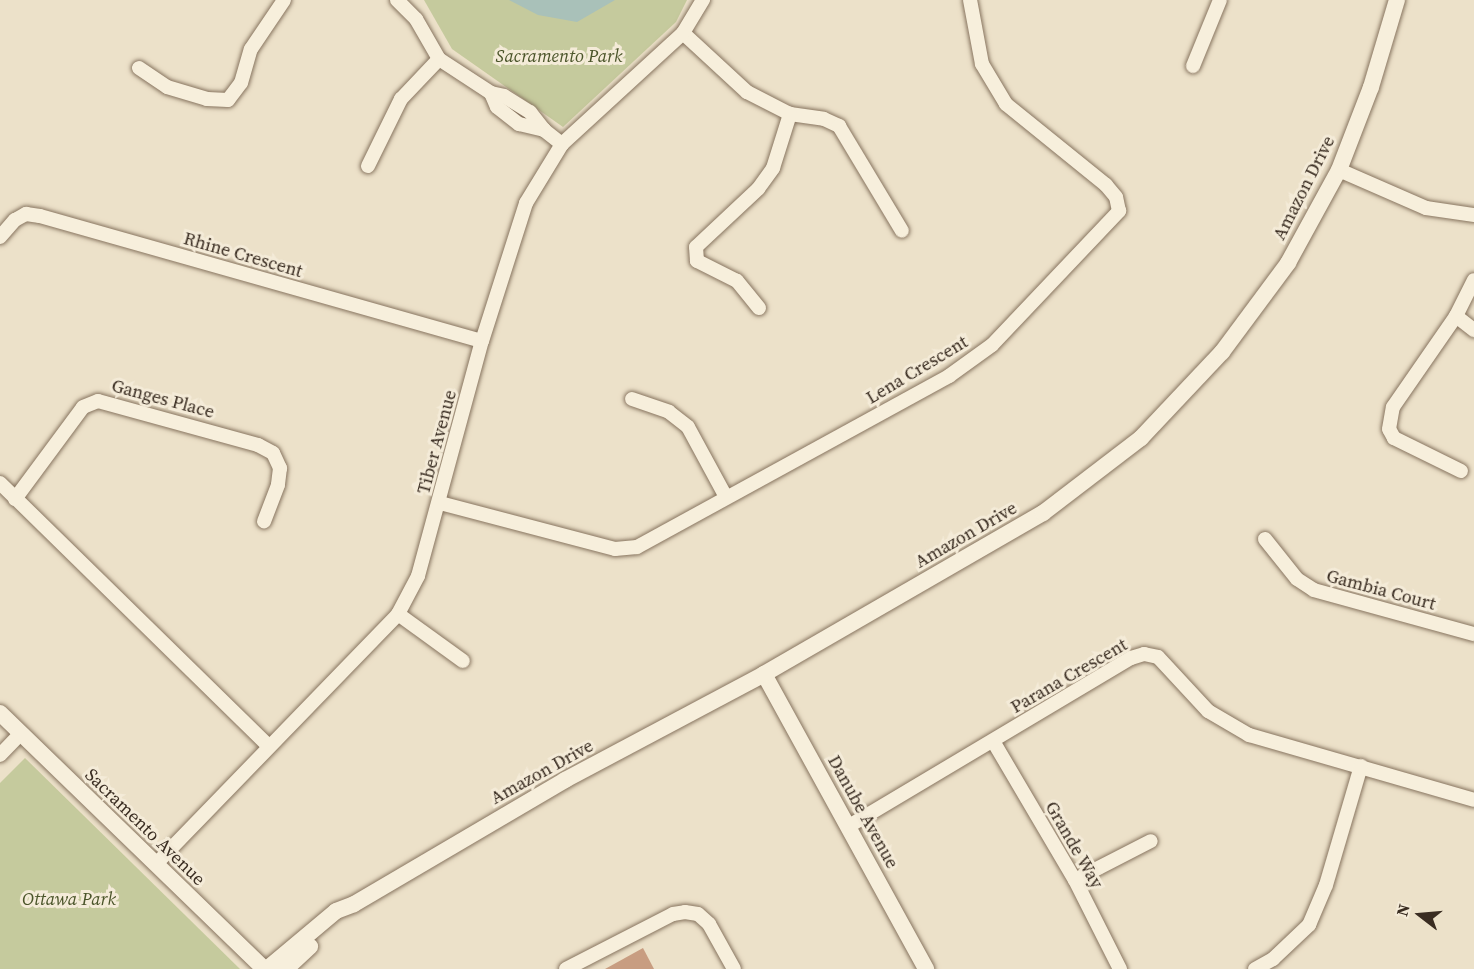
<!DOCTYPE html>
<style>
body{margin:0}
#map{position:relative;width:1474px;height:969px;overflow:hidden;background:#ece1c9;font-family:"Source Serif 4",serif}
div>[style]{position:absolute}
.green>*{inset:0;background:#c5ca9d}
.water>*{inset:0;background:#a9c1b9}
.building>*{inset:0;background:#c89d81}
.roads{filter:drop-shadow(0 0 2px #87745f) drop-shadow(0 0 2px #87745f)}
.minor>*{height:14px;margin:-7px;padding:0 7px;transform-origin:7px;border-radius:7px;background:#f7efdc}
.tertiary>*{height:16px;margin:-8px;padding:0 8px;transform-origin:8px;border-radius:8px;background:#f7efdc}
span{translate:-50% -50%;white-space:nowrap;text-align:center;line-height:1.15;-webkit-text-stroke:6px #f4ebd8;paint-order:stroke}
.park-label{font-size:18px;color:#4a5429;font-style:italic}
.street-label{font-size:18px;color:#392c21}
.north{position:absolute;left:1390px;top:885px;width:60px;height:60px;-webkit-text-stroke:4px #f4ebd8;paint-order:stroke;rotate:286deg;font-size:16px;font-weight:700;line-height:24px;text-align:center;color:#392c21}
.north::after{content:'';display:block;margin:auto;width:21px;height:27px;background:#392c21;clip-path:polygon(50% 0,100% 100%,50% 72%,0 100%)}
</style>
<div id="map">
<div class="green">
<i style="clip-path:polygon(424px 0,687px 0,676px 22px,563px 127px,452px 49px)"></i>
<i style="clip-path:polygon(25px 758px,240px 969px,0 969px,0 783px)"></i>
</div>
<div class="water">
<i style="clip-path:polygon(509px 0,615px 0,577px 22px,538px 15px)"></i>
</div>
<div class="building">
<i style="clip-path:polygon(643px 948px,654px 969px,605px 969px)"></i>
</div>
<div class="roads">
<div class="minor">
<i style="left:397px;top:0;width:27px;rotate:45deg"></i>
<i style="left:416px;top:19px;width:46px;rotate:60.1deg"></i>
<i style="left:439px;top:59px;width:62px;rotate:33.2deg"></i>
<i style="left:491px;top:93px;width:13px;rotate:13deg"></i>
<i style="left:504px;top:96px;width:31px;rotate:32deg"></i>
<i style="left:530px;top:112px;width:23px;rotate:52deg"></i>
<i style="left:544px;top:130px;width:23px;rotate:38deg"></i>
<i style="left:683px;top:33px;width:87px;rotate:42.7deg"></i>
<i style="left:747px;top:92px;width:48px;rotate:27.1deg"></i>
<i style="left:790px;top:114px;width:34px;rotate:8deg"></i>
<i style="left:824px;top:119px;width:17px;rotate:25deg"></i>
<i style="left:839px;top:126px;width:122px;rotate:59deg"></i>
<i style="left:1193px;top:66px;width:71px;rotate:-67.8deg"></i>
<i style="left:139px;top:68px;width:34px;rotate:34deg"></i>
<i style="left:167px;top:87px;width:42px;rotate:16.7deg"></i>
<i style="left:207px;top:99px;width:21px;rotate:3deg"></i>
<i style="left:228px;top:100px;width:21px;rotate:-53deg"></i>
<i style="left:241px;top:83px;width:35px;rotate:-74deg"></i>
<i style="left:251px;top:49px;width:59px;rotate:-56deg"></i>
<i style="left:491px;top:93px;width:15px;rotate:67deg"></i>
<i style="left:497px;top:107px;width:28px;rotate:38deg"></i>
<i style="left:519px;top:124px;width:26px;rotate:13deg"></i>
<i style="left:368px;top:166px;width:75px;rotate:-63.8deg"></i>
<i style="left:401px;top:99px;width:55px;rotate:-46.5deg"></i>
<i style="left:1339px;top:170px;width:95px;rotate:23.6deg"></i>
<i style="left:1426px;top:208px;width:49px;rotate:8.3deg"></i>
<i style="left:0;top:237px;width:23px;rotate:-49deg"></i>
<i style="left:15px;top:220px;width:13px;rotate:-29deg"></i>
<i style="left:26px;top:214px;width:14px;rotate:8deg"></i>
<i style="left:40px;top:216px;width:459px;rotate:15.8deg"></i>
<i style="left:759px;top:308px;width:35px;rotate:-129deg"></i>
<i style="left:737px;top:281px;width:45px;rotate:-153.4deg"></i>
<i style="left:697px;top:261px;width:14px;rotate:-94deg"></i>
<i style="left:696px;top:247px;width:85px;rotate:-43.1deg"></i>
<i style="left:758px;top:189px;width:26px;rotate:-54deg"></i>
<i style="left:773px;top:168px;width:57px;rotate:-72.5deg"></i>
<i style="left:1456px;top:316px;width:23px;rotate:38deg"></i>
<i style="left:632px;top:399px;width:39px;rotate:19deg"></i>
<i style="left:669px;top:412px;width:24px;rotate:38deg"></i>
<i style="left:688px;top:427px;width:80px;rotate:61.5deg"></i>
<i style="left:1461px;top:471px;width:75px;rotate:-153.8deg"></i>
<i style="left:1394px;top:438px;width:10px;rotate:-119deg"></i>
<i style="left:1389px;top:429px;width:22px;rotate:-80deg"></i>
<i style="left:1393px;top:407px;width:111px;rotate:-55.3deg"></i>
<i style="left:1456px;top:316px;width:40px;rotate:-63.4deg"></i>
<i style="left:0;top:483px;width:375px;rotate:44.4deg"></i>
<i style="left:15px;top:499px;width:114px;rotate:-53.5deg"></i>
<i style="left:83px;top:407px;width:16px;rotate:-22deg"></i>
<i style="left:98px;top:401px;width:166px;rotate:15.4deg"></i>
<i style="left:258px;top:445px;width:17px;rotate:28deg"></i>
<i style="left:273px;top:453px;width:17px;rotate:65deg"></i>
<i style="left:280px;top:468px;width:17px;rotate:97deg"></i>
<i style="left:278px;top:485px;width:39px;rotate:111deg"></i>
<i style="left:440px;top:503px;width:181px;rotate:14.7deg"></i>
<i style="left:615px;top:549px;width:22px;rotate:-5deg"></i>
<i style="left:637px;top:547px;width:356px;rotate:-28.7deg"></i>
<i style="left:949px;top:376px;width:53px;rotate:-35.8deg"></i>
<i style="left:992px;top:345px;width:185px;rotate:-46.5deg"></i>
<i style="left:1119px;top:211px;width:14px;rotate:-102deg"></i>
<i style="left:1116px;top:197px;width:16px;rotate:-130deg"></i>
<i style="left:1106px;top:185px;width:129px;rotate:-141deg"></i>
<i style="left:1006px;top:104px;width:47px;rotate:-121deg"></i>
<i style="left:982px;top:64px;width:65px;rotate:-100.6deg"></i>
<i style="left:1265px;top:539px;width:51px;rotate:51.3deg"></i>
<i style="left:1297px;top:579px;width:20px;rotate:33deg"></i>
<i style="left:1314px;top:590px;width:166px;rotate:15.4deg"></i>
<i style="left:398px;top:614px;width:80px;rotate:35.9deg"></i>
<i style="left:993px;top:741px;width:161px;rotate:59.5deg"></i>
<i style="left:1075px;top:880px;width:100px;rotate:63.2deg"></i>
<i style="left:0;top:755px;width:30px;rotate:-46deg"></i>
<i style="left:849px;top:826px;width:328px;rotate:-30.8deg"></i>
<i style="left:1131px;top:658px;width:14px;rotate:-17deg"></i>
<i style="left:1144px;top:654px;width:14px;rotate:12deg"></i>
<i style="left:1158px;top:657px;width:74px;rotate:47.2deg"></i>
<i style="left:1208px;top:711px;width:48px;rotate:30.3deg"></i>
<i style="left:1249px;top:735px;width:234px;rotate:16.1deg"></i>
<i style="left:156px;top:864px;width:348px;rotate:-45.9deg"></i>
<i style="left:398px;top:614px;width:43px;rotate:-62.2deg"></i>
<i style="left:418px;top:576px;width:244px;rotate:-74.8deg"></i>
<i style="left:482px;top:341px;width:145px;rotate:-72.3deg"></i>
<i style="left:526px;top:203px;width:69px;rotate:-58.6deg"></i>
<i style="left:562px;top:144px;width:164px;rotate:-42.5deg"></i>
<i style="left:683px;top:33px;width:39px;rotate:-59deg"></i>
<i style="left:1075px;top:880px;width:85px;rotate:-27.2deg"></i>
<i style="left:566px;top:969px;width:120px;rotate:-27.2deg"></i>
<i style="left:673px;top:914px;width:12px;rotate:-9deg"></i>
<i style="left:685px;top:912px;width:13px;rotate:9deg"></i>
<i style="left:698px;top:914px;width:15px;rotate:42deg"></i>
<i style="left:709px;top:924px;width:51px;rotate:60.9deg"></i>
<i style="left:1255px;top:969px;width:21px;rotate:-29deg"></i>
<i style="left:1273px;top:959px;width:50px;rotate:-43.4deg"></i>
<i style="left:1309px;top:925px;width:43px;rotate:-67deg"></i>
<i style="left:1326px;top:885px;width:124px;rotate:-73.6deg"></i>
</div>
<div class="tertiary">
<i style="left:764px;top:674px;width:337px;rotate:61.2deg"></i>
<i style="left:0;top:713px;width:368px;rotate:44.1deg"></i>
<i style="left:267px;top:969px;width:90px;rotate:-40deg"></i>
<i style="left:336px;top:911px;width:19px;rotate:-21deg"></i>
<i style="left:354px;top:904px;width:245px;rotate:-30.4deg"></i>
<i style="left:565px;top:780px;width:225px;rotate:-28deg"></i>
<i style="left:764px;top:674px;width:322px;rotate:-30deg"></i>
<i style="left:1043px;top:513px;width:123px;rotate:-37.4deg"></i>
<i style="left:1141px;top:438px;width:118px;rotate:-46.7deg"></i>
<i style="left:1222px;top:352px;width:111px;rotate:-53.4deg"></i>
<i style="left:1288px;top:263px;width:106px;rotate:-61.3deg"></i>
<i style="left:1339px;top:170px;width:89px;rotate:-68.9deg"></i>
<i style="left:1371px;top:87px;width:91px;rotate:-73.4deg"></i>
<i style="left:286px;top:969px;width:33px;rotate:-43deg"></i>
</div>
</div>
<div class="park-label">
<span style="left:559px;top:56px">Sacramento Park</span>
<span style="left:69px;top:899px">Ottawa Park</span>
</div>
<div class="street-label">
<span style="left:1304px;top:188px;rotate:-63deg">Amazon Drive</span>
<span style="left:243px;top:255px;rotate:16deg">Rhine Crescent</span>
<span style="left:917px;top:370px;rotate:-31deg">Lena Crescent</span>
<span style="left:163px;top:399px;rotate:15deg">Ganges Place</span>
<span style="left:437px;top:442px;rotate:-75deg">Tiber Avenue</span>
<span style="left:966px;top:535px;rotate:-30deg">Amazon Drive</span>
<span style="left:1381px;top:590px;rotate:15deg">Gambia Court</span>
<span style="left:1069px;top:676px;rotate:-30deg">Parana Crescent</span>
<span style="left:542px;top:772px;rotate:-29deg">Amazon Drive</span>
<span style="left:863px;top:812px;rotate:61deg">Danube Avenue</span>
<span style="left:145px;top:827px;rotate:44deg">Sacramento Avenue</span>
<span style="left:1074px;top:845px;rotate:60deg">Grande Way</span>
</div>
<div class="north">N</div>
</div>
